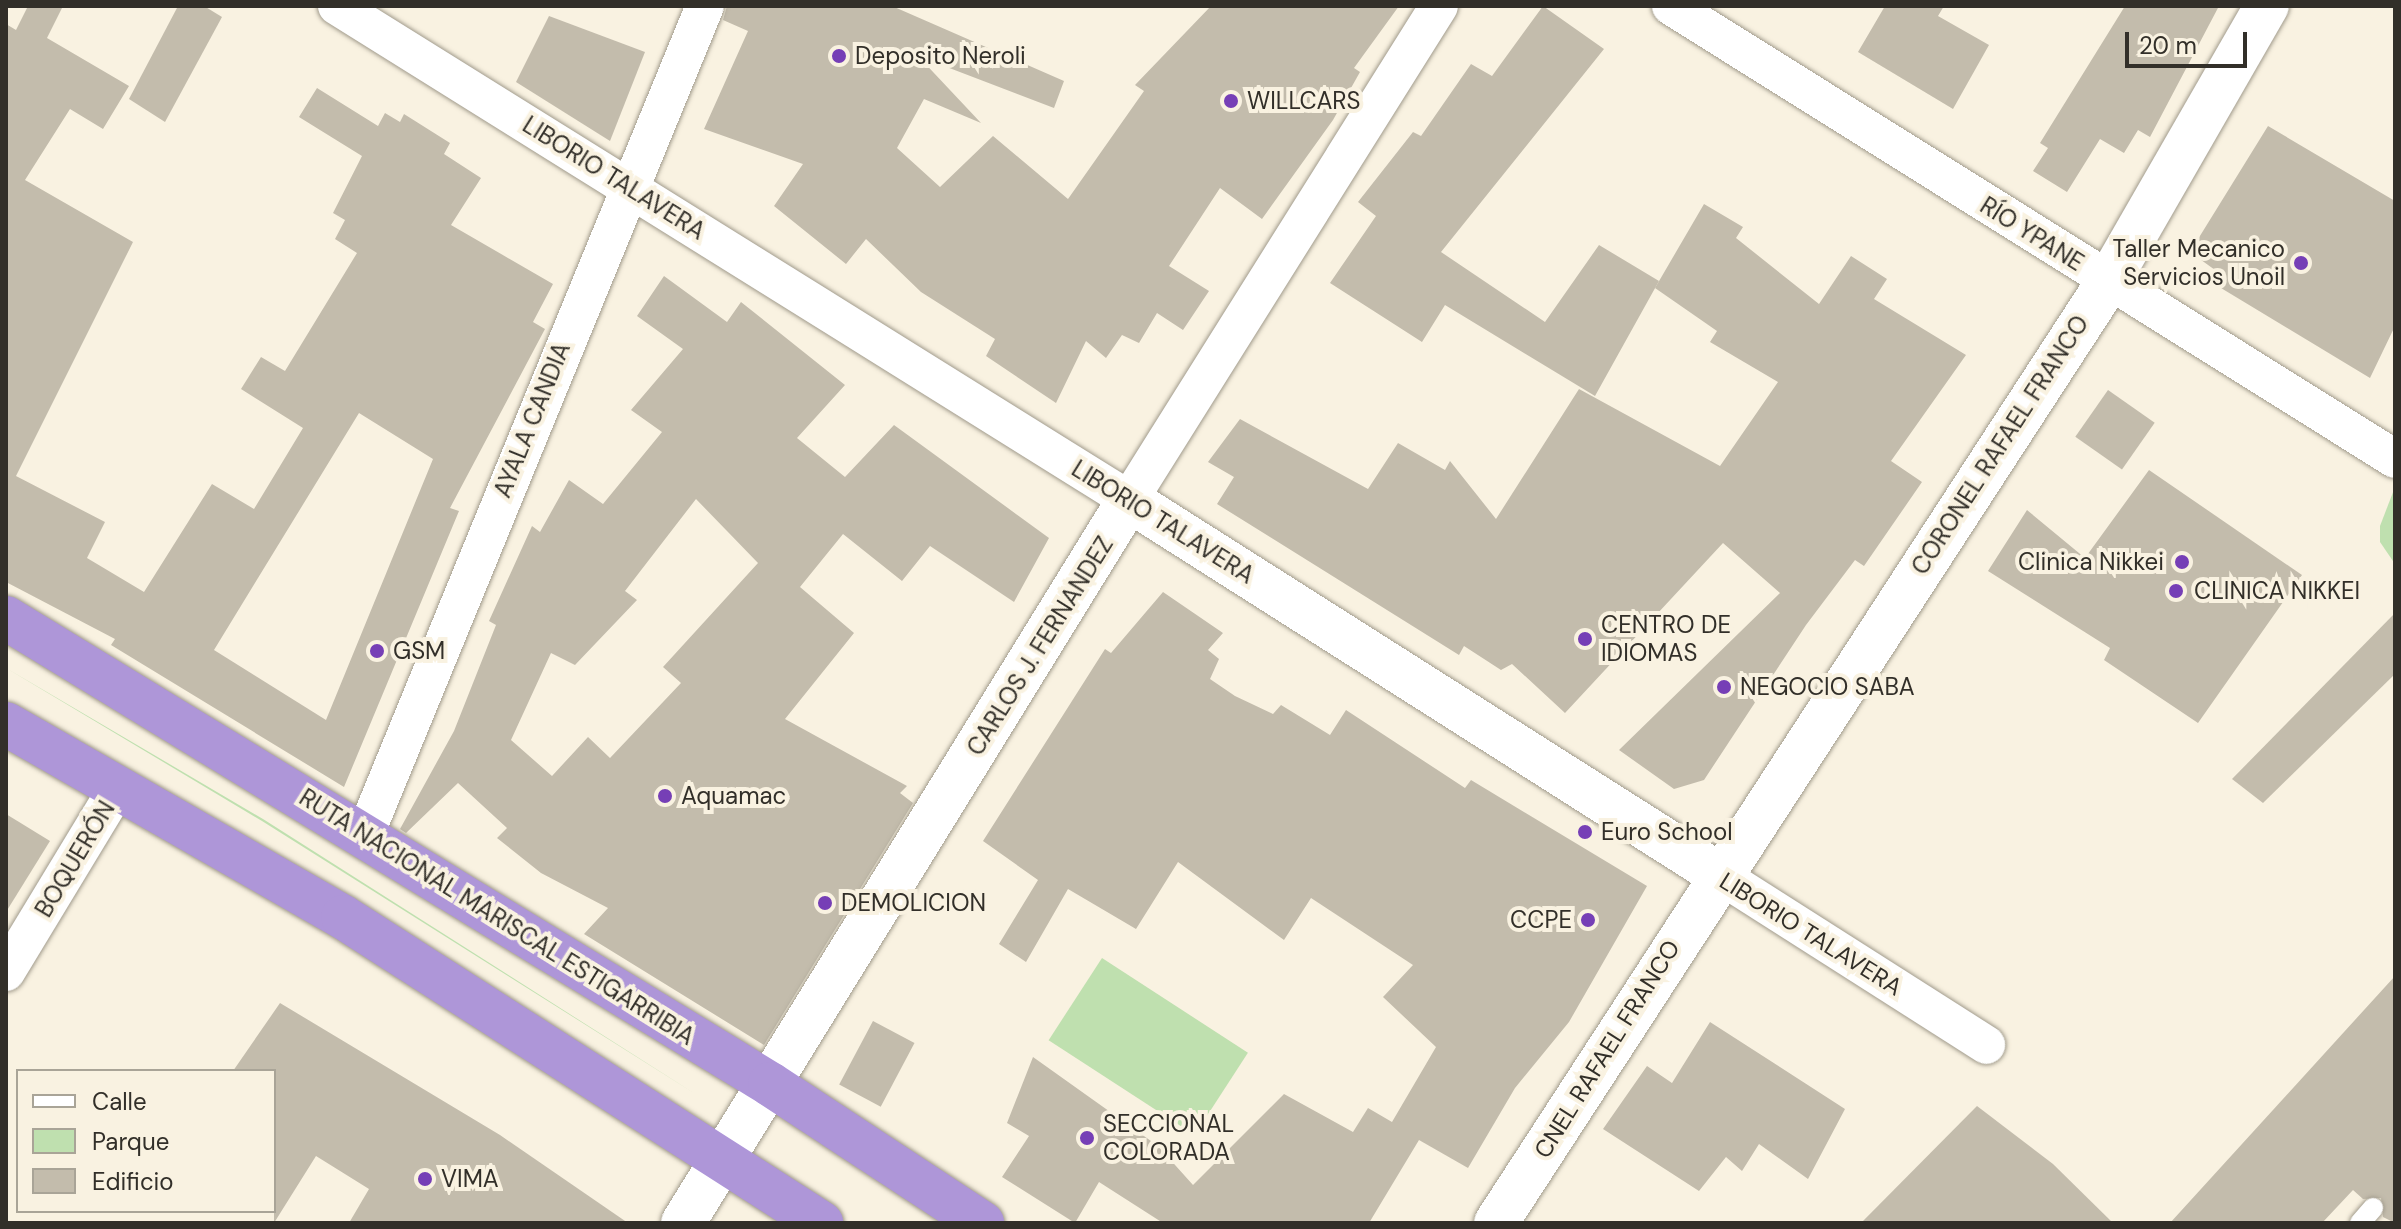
<!DOCTYPE html>
<meta charset="utf-8">
<style>
body{margin:0}
#map{position:relative;width:2401px;height:1229px;overflow:hidden;background:#f9f2e1;font-family:"DM Sans",sans-serif}
div>[style]{position:absolute}
.green>*{inset:0;background:#bfe0af;transform-origin:0 0}
.building>*{inset:0;background:#c3bcac;transform-origin:0 0}
.roads{filter:drop-shadow(0 0 2px #a19b8c) drop-shadow(0 0 2px #a19b8c)}
.service>*{height:20px;margin:-10px;padding:0 10px;transform-origin:10px;border-radius:10px;background:#fff}
.minor>*{height:38px;margin:-19px;padding:0 19px;transform-origin:19px;border-radius:19px;background:#fff}
.tertiary>*{height:44px;margin:-22px;padding:0 22px;transform-origin:22px;border-radius:22px;background:#fff}
.trunk>*{height:44px;margin:-22px;padding:0 22px;transform-origin:22px;border-radius:22px;background:#ae96d8}
.dots>*{width:22px;height:22px;translate:-50% -50%;box-sizing:border-box;border:4px solid #f9f2e1;border-radius:50%}
span{translate:-50% -50%;white-space:nowrap;text-align:center;line-height:1.15;-webkit-text-stroke:8px #f9f2e1;paint-order:stroke}
.poi-label{font-size:24px;color:#322f29}
.left{translate:0 -50%;text-align:left}
.right{translate:-100% -50%;text-align:right}
.street-label{font-size:24px;color:#322f29}
.frame{position:absolute;inset:0;border:8px solid #322f29;pointer-events:none}
.legend{position:absolute;left:16px;top:1069px;width:260px;height:144px;box-sizing:border-box;background:#f9f2e1;border:2px solid #a9a497;margin:0;padding:10px 14px;list-style:none;font-size:24px;color:#322f29}
.legend li{display:flex;align-items:center;gap:16px;height:40px}
.legend b{width:40px;border:2px solid #a9a497}
.scale{position:absolute;left:2125px;top:32px;width:122px;height:36px;box-sizing:border-box;border:4px solid #322f29;border-top:0;padding-left:10px;font-size:24px;line-height:28px;white-space:nowrap;color:#322f29;-webkit-text-stroke:6px #f9f2e1;paint-order:stroke}
</style>
<div id="map">
<div class="green">
<i style="clip-path:polygon(2395px 487px,2395px 564px,2380px 542px,2380px 526px)"></i>
<i style="clip-path:polygon(6px 668px,263px 819px,697px 1095px,262px 821px)"></i>
<i style="left:1102px;top:958px;width:174px;height:98px;rotate:33deg"></i>
</div>
<div class="building">
<i style="clip-path:polygon(evenodd,28px 6px,63px 6px,47px 38px,129px 86px,103px 129px,70px 109px,25px 180px,133px 242px,16px 476px,105px 522px,87px 558px,144px 592px,212px 484px,254px 509px,303px 428px,241px 389px,261px 357px,285px 371px,357px 253px,335px 239px,345px 220px,333px 213px,362px 156px,299px 117px,317px 88px,378px 126px,385px 113px,400px 122px,404px 114px,450px 143px,444px 154px,481px 178px,451px 225px,553px 284px,533px 322px,545px 329px,450px 508px,459px 511px,344px 787px,111px 645px,115px 639px,6px 582px,6px 24px,16px 30px,28px 6px,359px 413px,433px 459px,326px 720px,214px 650px,359px 413px)"></i>
<i style="clip-path:polygon(178px 6px,204px 6px,222px 17px,165px 122px,129px 99px)"></i>
<i style="clip-path:polygon(727px 6px,892px 6px,1064px 81px,1054px 108px,918px 56px,981px 123px,924px 99px,897px 148px,940px 187px,993px 136px,1068px 199px,1144px 91px,1135px 85px,1211px 6px,1399px 6px,1354px 68px,1360px 72px,1333px 120px,1262px 219px,1220px 188px,1169px 266px,1209px 291px,1183px 330px,1157px 313px,1139px 343px,1122px 335px,1106px 358px,1086px 341px,1056px 403px,986px 356px,995px 339px,921px 292px,866px 239px,846px 264px,774px 206px,803px 164px,704px 129px,748px 31px,723px 20px)"></i>
<i style="clip-path:polygon(1543px 6px,1604px 49px,1441px 252px,1545px 322px,1599px 245px,1659px 281px,1595px 396px,1445px 305px,1422px 342px,1330px 283px,1376px 216px,1358px 202px,1413px 132px,1421px 136px,1471px 64px,1492px 76px)"></i>
<i style="clip-path:polygon(1885px 6px,1944px 6px,1938px 16px,1989px 45px,1953px 109px,1858px 52px)"></i>
<i style="clip-path:polygon(2125px 6px,2219px 6px,2150px 137px,2138px 130px,2124px 153px,2100px 139px,2067px 192px,2033px 171px,2048px 148px,2040px 143px)"></i>
<i style="clip-path:polygon(549px 16px,645px 52px,610px 141px,516px 82px)"></i>
<i style="clip-path:polygon(2268px 126px,2395px 201px,2395px 326px,2370px 378px,2216px 285px,2222px 275px,2190px 252px)"></i>
<i style="clip-path:polygon(1704px 204px,1743px 227px,1736px 238px,1819px 304px,1851px 256px,1887px 279px,1874px 299px,1966px 355px,1891px 461px,1922px 482px,1864px 566px,1855px 560px,1806px 625px,1704px 780px,1674px 789px,1619px 750px,1780px 593px,1723px 543px,1565px 713px,1512px 664px,1501px 670px,1464px 646px,1459px 655px,1217px 504px,1234px 477px,1208px 462px,1240px 419px,1368px 489px,1398px 443px,1445px 470px,1450px 461px,1496px 519px,1579px 389px,1720px 466px,1778px 382px,1710px 342px,1717px 331px,1655px 288px)"></i>
<i style="clip-path:polygon(evenodd,664px 276px,727px 322px,741px 302px,845px 385px,797px 438px,845px 477px,894px 425px,1049px 538px,1014px 602px,930px 546px,902px 581px,843px 534px,800px 587px,854px 633px,785px 719px,907px 786px,900px 793px,913px 803px,764px 1045px,584px 934px,608px 908px,541px 873px,497px 838px,507px 828px,458px 783px,406px 833px,400px 829px,454px 731px,496px 625px,489px 621px,532px 526px,540px 532px,569px 480px,603px 504px,662px 432px,631px 410px,683px 349px,637px 316px,664px 276px,696px 499px,758px 563px,663px 667px,681px 683px,610px 758px,588px 737px,552px 776px,511px 740px,551px 653px,575px 665px,637px 600px,625px 591px,696px 499px)"></i>
<i style="left:2108px;top:390px;width:57px;height:57px;rotate:35deg"></i>
<i style="clip-path:polygon(2149px 470px,2302px 575px,2198px 723px,2104px 660px,2110px 648px,1988px 571px,2027px 510px,2085px 558px)"></i>
<i style="clip-path:polygon(1163px 592px,1223px 633px,1208px 650px,1219px 659px,1210px 679px,1235px 696px,1273px 714px,1281px 705px,1330px 735px,1346px 710px,1465px 788px,1471px 780px,1647px 886px,1569px 1022px,1515px 1088px,1468px 1168px,1419px 1140px,1369px 1223px,1163px 1223px,1099px 1182px,1075px 1223px,1002px 1177px,1029px 1136px,1007px 1123px,1033px 1057px,1158px 1146px,1193px 1185px,1284px 1094px,1353px 1132px,1368px 1108px,1392px 1122px,1436px 1047px,1383px 997px,1413px 965px,1311px 898px,1284px 940px,1178px 862px,1136px 929px,1068px 889px,1026px 962px,999px 944px,1038px 880px,983px 841px,1105px 649px,1111px 653px)"></i>
<i style="clip-path:polygon(2395px 613px,2395px 674px,2263px 803px,2232px 779px)"></i>
<i style="clip-path:polygon(6px 814px,50px 841px,6px 912px)"></i>
<i style="clip-path:polygon(2395px 976px,2395px 1223px,2383px 1217px,2381px 1198px,2363px 1199px,2353px 1190px,2322px 1223px,2170px 1223px)"></i>
<i style="clip-path:polygon(280px 1003px,500px 1135px,628px 1223px,349px 1223px,369px 1189px,316px 1156px,274px 1223px,274px 1071px,233px 1071px)"></i>
<i style="left:873px;top:1021px;width:47px;height:72px;rotate:28deg"></i>
<i style="clip-path:polygon(1710px 1022px,1845px 1109px,1808px 1179px,1759px 1144px,1742px 1171px,1726px 1157px,1699px 1191px,1603px 1129px,1647px 1066px,1672px 1083px)"></i>
<i style="clip-path:polygon(1977px 1106px,2053px 1164px,2113px 1223px,1861px 1223px)"></i>
</div>
<div class="roads">
<div class="service">
<i style="left:2360px;top:1223px;width:20px;rotate:-49deg"></i>
</div>
<div class="minor">
<i style="left:337px;top:6px;width:933px;rotate:31.95deg"></i>
<i style="left:1129px;top:500px;width:583px;rotate:-57.89deg"></i>
<i style="left:1671px;top:6px;width:854px;rotate:32.03deg"></i>
<i style="left:364px;top:837px;width:898px;rotate:-67.69deg"></i>
<i style="left:1718px;top:874px;width:318px;rotate:32.5deg"></i>
<i style="left:6px;top:972px;width:216px;rotate:-58.8deg"></i>
</div>
<div class="tertiary">
<i style="left:683px;top:1223px;width:849px;rotate:-58.33deg"></i>
<i style="left:1129px;top:500px;width:698px;rotate:32.41deg"></i>
<i style="left:1496px;top:1223px;width:1123px;rotate:-56.96deg"></i>
<i style="left:2108px;top:282px;width:319px;rotate:-60.1deg"></i>
</div>
<div class="trunk">
<i style="left:6px;top:618px;width:895px;rotate:31.38deg"></i>
<i style="left:770px;top:1084px;width:254px;rotate:33.3deg"></i>
<i style="left:6px;top:724px;width:388px;rotate:29.8deg"></i>
<i style="left:343px;top:917px;width:568px;rotate:32.63deg"></i>
</div>
</div>
<div class="dots">
<i style="left:839px;top:56px;background:#763fb6"></i>
<i style="left:1231px;top:101px;background:#763fb6"></i>
<i style="left:2301px;top:263px;background:#763fb6"></i>
<i style="left:2182px;top:562px;background:#763fb6"></i>
<i style="left:2176px;top:591px;background:#763fb6"></i>
<i style="left:1585px;top:639px;background:#763fb6"></i>
<i style="left:377px;top:651px;background:#763fb6"></i>
<i style="left:1724px;top:687px;background:#763fb6"></i>
<i style="left:665px;top:796px;background:#763fb6"></i>
<i style="left:1585px;top:832px;background:#763fb6"></i>
<i style="left:825px;top:903px;background:#763fb6"></i>
<i style="left:1588px;top:920px;background:#763fb6"></i>
<i style="left:1087px;top:1138px;background:#763fb6"></i>
<i style="left:425px;top:1179px;background:#763fb6"></i>
</div>
<div class="poi-label">
<span class="left" style="left:855px;top:56px">Deposito Neroli</span>
<span class="left" style="left:1247px;top:101px">WILLCARS</span>
<span class="right" style="left:2285px;top:263px">Taller Mecanico<br>Servicios Unoil</span>
<span class="right" style="left:2164px;top:562px">Clinica Nikkei</span>
<span class="left" style="left:2194px;top:591px">CLINICA NIKKEI</span>
<span class="left" style="left:1601px;top:639px">CENTRO DE<br>IDIOMAS</span>
<span class="left" style="left:393px;top:651px">GSM</span>
<span class="left" style="left:1740px;top:687px">NEGOCIO SABA</span>
<span class="left" style="left:681px;top:796px">Aquamac</span>
<span class="left" style="left:1601px;top:832px">Euro School</span>
<span class="left" style="left:841px;top:903px">DEMOLICION</span>
<span class="right" style="left:1572px;top:920px">CCPE</span>
<span class="left" style="left:1103px;top:1138px">SECCIONAL<br>COLORADA</span>
<span class="left" style="left:441px;top:1179px">VIMA</span>
</div>
<div class="street-label">
<span style="left:614px;top:178px;rotate:32deg">LIBORIO TALAVERA</span>
<span style="left:2032px;top:234px;rotate:32deg">RÍO YPANE</span>
<span style="left:532px;top:420px;rotate:-68deg">AYALA CANDIA</span>
<span style="left:2000px;top:445px;rotate:-57deg">CORONEL RAFAEL FRANCO</span>
<span style="left:1163px;top:522px;rotate:32deg">LIBORIO TALAVERA</span>
<span style="left:1040px;top:646px;rotate:-58deg">CARLOS J. FERNANDEZ</span>
<span style="left:75px;top:859px;rotate:-59deg">BOQUERÓN</span>
<span style="left:497px;top:917px;rotate:32deg">RUTA NACIONAL MARISCAL ESTIGARRIBIA</span>
<span style="left:1811px;top:934px;rotate:32deg">LIBORIO TALAVERA</span>
<span style="left:1607px;top:1049px;rotate:-58deg">CNEL RAFAEL FRANCO</span>
</div>
<div class="frame"></div>
<ul class="legend">
<li><b style="height:10px;background:#fff"></b>Calle</li>
<li><b style="height:22px;background:#bfe0af"></b>Parque</li>
<li><b style="height:22px;background:#c3bcac"></b>Edificio</li>
</ul>
<div class="scale">20 m</div>
</div>
